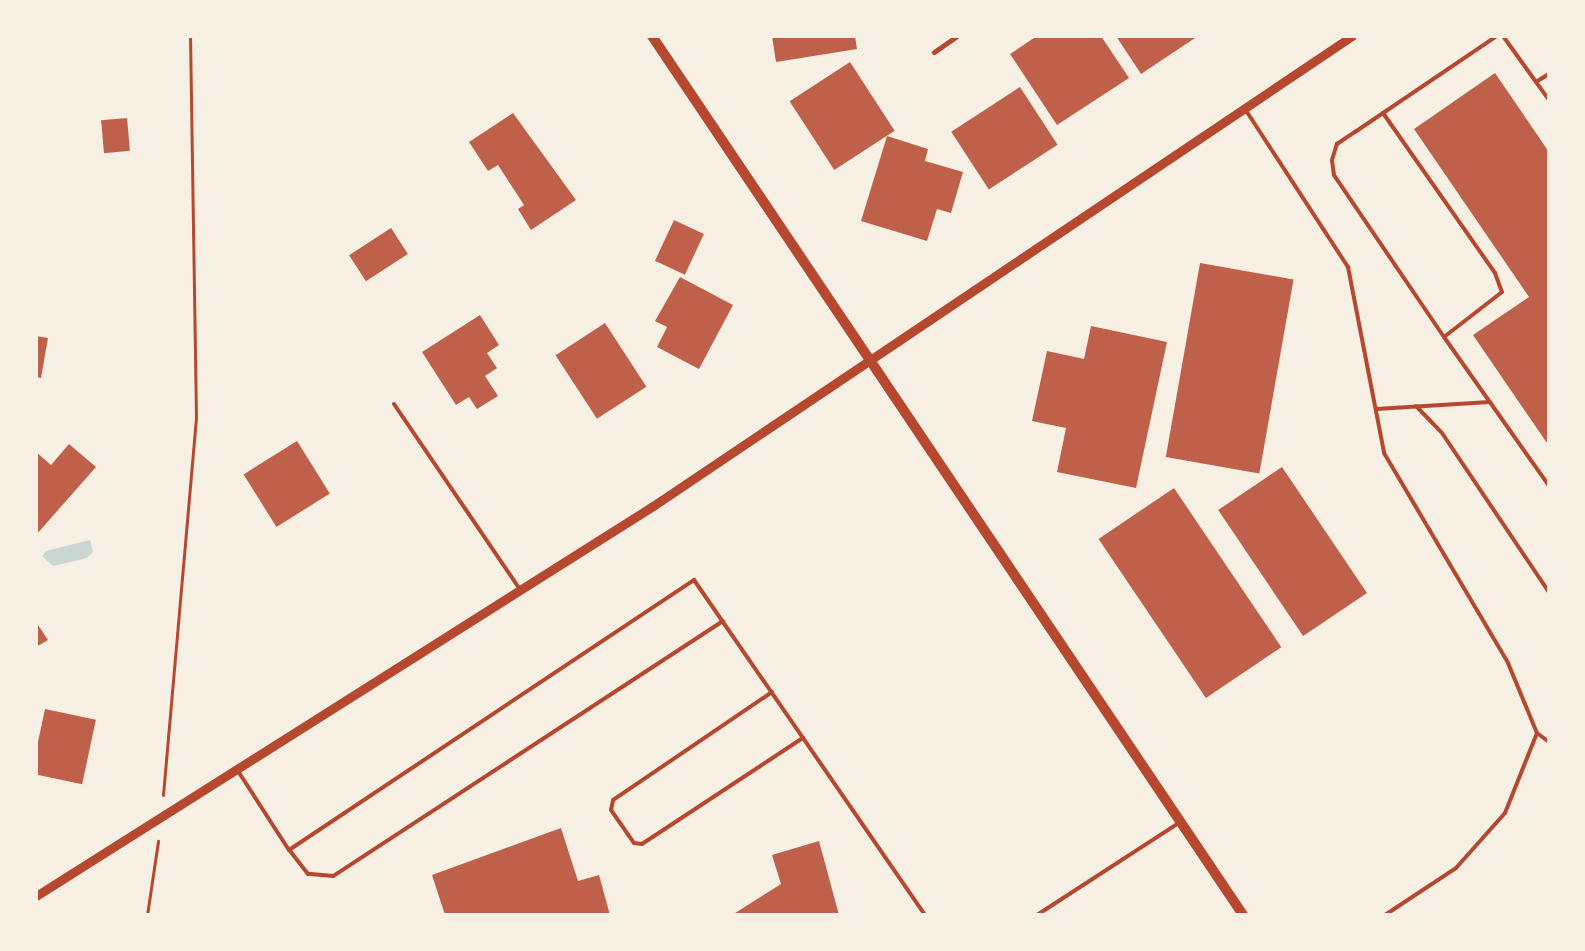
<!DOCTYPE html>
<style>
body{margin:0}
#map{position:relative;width:1585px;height:951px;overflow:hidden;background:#f6efe4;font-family:Helvetica,sans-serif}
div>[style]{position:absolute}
.water>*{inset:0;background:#c9d6d2}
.building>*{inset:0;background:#bf614a;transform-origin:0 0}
.path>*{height:3px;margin:-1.5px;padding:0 1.5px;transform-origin:1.5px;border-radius:1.5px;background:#b5482f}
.service>*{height:4px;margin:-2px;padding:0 2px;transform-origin:2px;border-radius:2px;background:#b5482f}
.minor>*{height:5px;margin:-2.5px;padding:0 2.5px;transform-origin:2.5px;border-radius:2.5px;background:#b5482f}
.tertiary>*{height:9px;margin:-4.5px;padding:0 4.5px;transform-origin:4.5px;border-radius:4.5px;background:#b5482f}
.secondary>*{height:10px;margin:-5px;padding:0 5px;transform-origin:5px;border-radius:5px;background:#b5482f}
span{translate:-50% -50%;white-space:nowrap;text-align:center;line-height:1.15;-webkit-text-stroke:4.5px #f6efe4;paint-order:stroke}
.frame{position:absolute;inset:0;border:38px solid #f6efe4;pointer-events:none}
</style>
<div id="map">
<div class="water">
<i style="clip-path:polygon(90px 540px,93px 552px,87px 558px,53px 566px,42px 556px,46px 551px)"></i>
</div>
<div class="building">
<i style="clip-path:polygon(772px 36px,855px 36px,857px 49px,776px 62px)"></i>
<i style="clip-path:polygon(1037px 36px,1101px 36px,1129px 78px,1057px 125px,1010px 54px)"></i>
<i style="clip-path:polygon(1116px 36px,1198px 36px,1141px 74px)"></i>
<i style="left:850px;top:62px;width:82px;height:72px;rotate:57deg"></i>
<i style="clip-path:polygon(1495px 73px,1549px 152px,1549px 446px,1473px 335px,1529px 297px,1414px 129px)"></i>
<i style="left:1020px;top:87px;width:69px;height:82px;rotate:57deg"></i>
<i style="clip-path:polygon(513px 113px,576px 200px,531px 230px,518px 209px,524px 205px,498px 165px,488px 171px,469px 142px)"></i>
<i style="left:127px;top:118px;width:33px;height:26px;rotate:85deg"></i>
<i style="clip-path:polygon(887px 136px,928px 149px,925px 161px,963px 172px,951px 213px,937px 209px,927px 241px,861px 221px)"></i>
<i style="left:674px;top:220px;width:33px;height:45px;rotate:25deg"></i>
<i style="left:391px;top:228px;width:31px;height:50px;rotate:57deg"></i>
<i style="left:1200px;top:263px;width:95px;height:197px;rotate:10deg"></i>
<i style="clip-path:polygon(680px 277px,733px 305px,699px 369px,657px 347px,667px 327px,655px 321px)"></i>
<i style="clip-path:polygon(480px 315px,499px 345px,487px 353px,497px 368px,485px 376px,498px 396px,477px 409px,469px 397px,456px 405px,422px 352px)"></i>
<i style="left:605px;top:323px;width:76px;height:59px;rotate:57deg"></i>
<i style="clip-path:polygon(1091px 326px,1167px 342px,1136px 488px,1057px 472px,1066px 428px,1032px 421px,1047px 351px,1084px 359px)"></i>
<i style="clip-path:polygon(36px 336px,48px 338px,41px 378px,36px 377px)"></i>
<i style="left:297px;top:441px;width:62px;height:63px;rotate:58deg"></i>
<i style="clip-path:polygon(69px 444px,96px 467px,36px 535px,36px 452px,51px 465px)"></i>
<i style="left:1282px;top:467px;width:152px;height:77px;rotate:56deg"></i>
<i style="left:1174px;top:488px;width:192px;height:91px;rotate:56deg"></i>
<i style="clip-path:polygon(36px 622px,48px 640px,36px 647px)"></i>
<i style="left:45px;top:709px;width:52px;height:66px;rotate:12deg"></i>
<i style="clip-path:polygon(561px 828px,578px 881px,599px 875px,610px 915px,445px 915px,432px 875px)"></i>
<i style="clip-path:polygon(819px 841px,839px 915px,732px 915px,781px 884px,772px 855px)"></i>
</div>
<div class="path">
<i style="left:163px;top:795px;width:379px;rotate:-85deg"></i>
<i style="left:196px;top:417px;width:381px;rotate:-90.9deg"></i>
<i style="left:147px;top:915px;width:75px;rotate:-81.5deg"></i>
</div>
<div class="service">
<i style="left:1503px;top:36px;width:79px;rotate:54.3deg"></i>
<i style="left:1536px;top:82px;width:15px;rotate:-32deg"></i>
<i style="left:1245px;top:109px;width:189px;rotate:56.9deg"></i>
<i style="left:1348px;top:267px;width:189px;rotate:79deg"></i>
<i style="left:1384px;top:453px;width:244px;rotate:59.4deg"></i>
<i style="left:1508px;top:663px;width:76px;rotate:67.5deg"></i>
<i style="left:1537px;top:733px;width:15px;rotate:37deg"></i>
<i style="left:1383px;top:113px;width:195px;rotate:55deg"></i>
<i style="left:1495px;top:273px;width:20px;rotate:70deg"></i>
<i style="left:1502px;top:292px;width:73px;rotate:142.2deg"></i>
<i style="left:1444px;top:337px;width:196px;rotate:-124.2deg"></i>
<i style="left:1334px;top:175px;width:15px;rotate:-98deg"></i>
<i style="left:1332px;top:160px;width:17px;rotate:-73deg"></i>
<i style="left:1337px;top:144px;width:22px;rotate:-34deg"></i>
<i style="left:1355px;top:132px;width:171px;rotate:-34.1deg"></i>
<i style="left:1444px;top:337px;width:182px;rotate:54.8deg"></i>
<i style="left:394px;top:404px;width:222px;rotate:55.8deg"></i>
<i style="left:1416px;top:406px;width:37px;rotate:46deg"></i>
<i style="left:1442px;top:433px;width:192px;rotate:56.1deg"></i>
<i style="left:1376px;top:409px;width:114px;rotate:-3.5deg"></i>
<i style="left:723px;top:621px;width:466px;rotate:146.8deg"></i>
<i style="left:333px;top:876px;width:25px;rotate:-175deg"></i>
<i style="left:308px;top:874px;width:31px;rotate:-128deg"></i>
<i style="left:289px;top:850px;width:487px;rotate:-33.7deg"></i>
<i style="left:694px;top:580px;width:407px;rotate:55.4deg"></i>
<i style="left:772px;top:692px;width:192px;rotate:145.8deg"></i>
<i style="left:613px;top:800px;width:10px;rotate:101deg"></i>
<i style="left:611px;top:810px;width:40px;rotate:55.1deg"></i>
<i style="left:634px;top:843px;width:8px;rotate:7deg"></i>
<i style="left:642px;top:844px;width:193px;rotate:-33.4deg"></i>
<i style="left:238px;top:771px;width:94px;rotate:57.2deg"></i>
<i style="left:1037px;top:915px;width:171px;rotate:-33deg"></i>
<i style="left:1385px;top:915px;width:85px;rotate:-33.5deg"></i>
<i style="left:1456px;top:868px;width:74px;rotate:-48.3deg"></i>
<i style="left:1505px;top:813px;width:86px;rotate:-68.2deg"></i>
</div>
<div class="minor">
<i style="left:934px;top:52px;width:28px;rotate:-35deg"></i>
</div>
<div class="tertiary">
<i style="left:36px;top:896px;width:730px;rotate:-32.3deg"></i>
<i style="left:653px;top:506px;width:842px;rotate:-33.92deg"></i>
</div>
<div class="secondary">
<i style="left:652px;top:36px;width:1059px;rotate:56.08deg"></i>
</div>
<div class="frame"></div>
</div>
